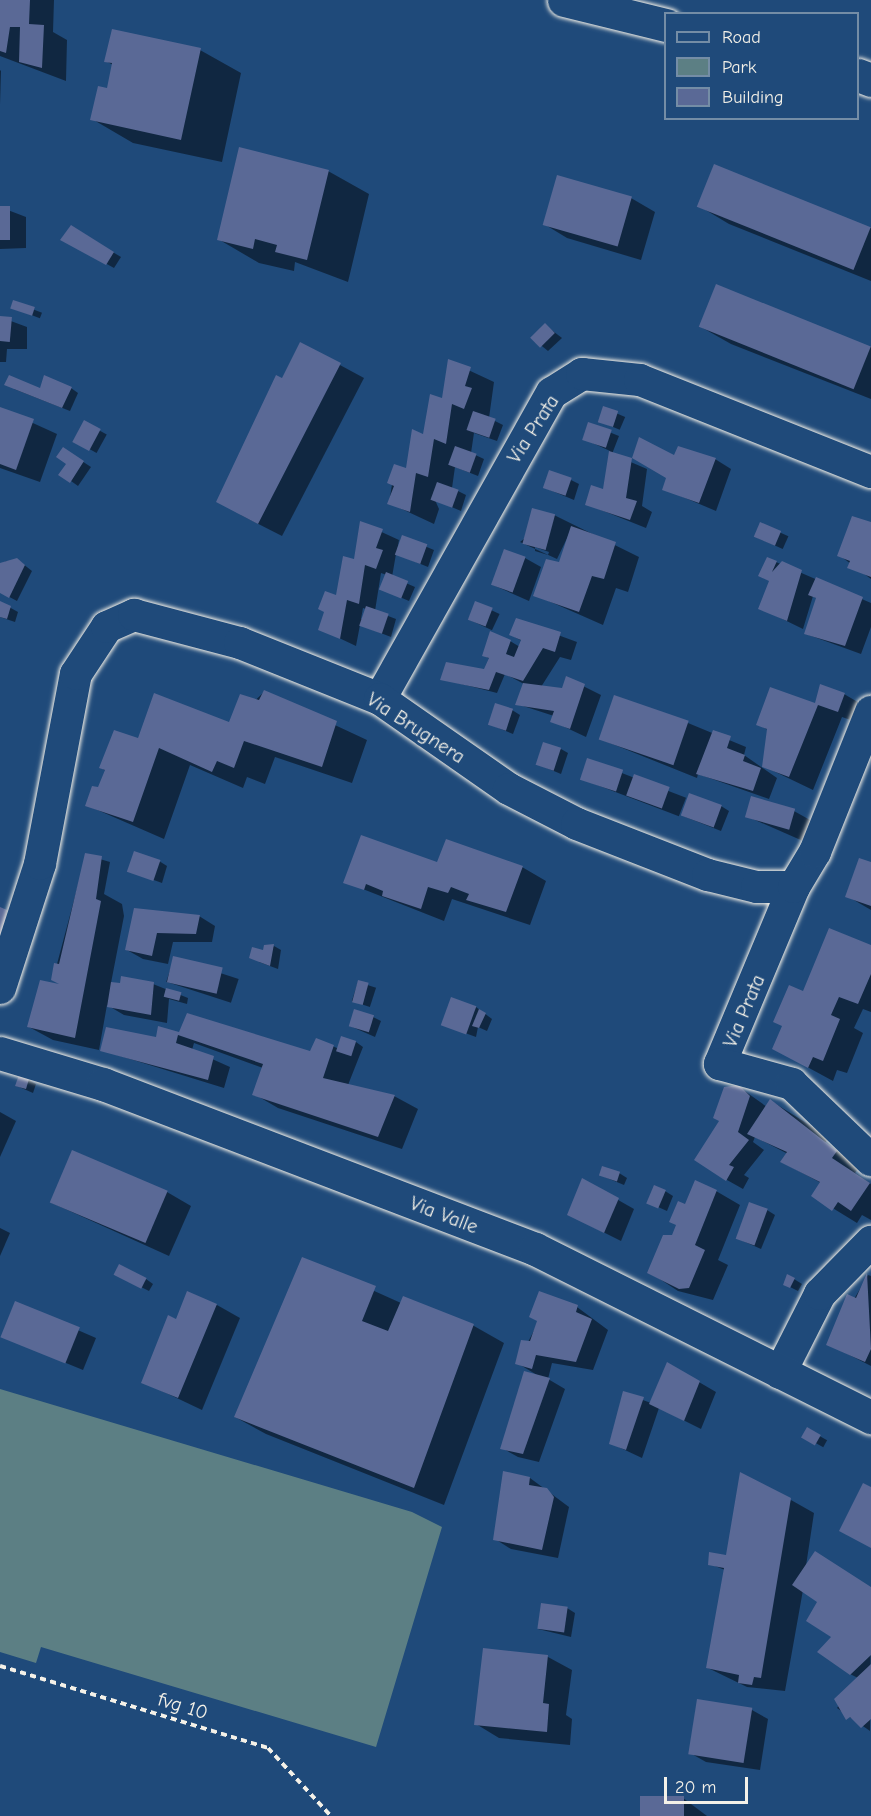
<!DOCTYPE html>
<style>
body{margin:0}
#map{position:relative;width:871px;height:1816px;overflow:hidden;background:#1f4a7a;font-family:"Comic Neue",sans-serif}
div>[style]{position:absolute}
.green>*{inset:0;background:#5c7f84}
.shadow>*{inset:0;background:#0007;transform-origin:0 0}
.building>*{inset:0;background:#5a6996;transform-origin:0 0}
.path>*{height:4px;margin-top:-2px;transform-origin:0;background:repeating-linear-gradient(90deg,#f4f1e8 0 6px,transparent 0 10.5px)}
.roads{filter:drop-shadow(0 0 2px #f4f1e8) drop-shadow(0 0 2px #f4f1e8)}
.street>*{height:32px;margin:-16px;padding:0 16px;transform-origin:16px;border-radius:16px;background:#1f4a7a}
.secondary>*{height:33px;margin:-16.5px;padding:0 16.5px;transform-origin:16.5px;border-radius:16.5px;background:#1f4a7a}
.primary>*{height:33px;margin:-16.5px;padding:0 16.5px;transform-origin:16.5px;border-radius:16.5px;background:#1f4a7a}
span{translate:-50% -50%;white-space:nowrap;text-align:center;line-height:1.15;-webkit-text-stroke:5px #1f4a7a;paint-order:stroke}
.street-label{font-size:20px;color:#f4f1e8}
.legend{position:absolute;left:664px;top:12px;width:195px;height:108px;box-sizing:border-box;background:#1f4a7a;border:2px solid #748da6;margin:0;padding:8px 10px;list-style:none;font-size:18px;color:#f4f1e8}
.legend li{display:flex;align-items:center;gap:12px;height:30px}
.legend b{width:30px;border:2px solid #748da6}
.scale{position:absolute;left:664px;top:1777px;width:84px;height:27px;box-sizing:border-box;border:3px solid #f4f1e8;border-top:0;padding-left:8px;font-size:18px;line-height:21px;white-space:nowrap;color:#f4f1e8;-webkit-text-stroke:4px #1f4a7a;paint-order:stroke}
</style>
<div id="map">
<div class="green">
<i style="clip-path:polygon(0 1389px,412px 1512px,442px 1527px,376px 1747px,41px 1647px,36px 1663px,0 1652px)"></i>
</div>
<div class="shadow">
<i style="clip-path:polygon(0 0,54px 0,53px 32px,67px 40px,66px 81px,0 56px)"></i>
<i style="clip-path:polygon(200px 50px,241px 73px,222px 162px,133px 143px,92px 119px,108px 90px,113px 65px,106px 61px)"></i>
<i style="clip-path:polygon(0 70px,1px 71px,0 105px)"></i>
<i style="clip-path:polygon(328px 171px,369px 194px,348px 282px,295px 262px,294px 271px,259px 263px,218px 239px)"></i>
<i style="clip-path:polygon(631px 198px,655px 212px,641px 260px,567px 238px,544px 224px)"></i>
<i style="clip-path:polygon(699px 206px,871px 228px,871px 281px,729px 224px)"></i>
<i style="clip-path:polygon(0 207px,26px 217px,26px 248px,0 249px)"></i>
<i style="clip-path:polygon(71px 227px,121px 257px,114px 268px,62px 239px)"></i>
<i style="left:14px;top:302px;width:30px;height:6px;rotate:21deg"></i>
<i style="clip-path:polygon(0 317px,27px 327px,27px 349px,7px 349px,6px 362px,0 362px)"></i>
<i style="clip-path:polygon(545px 325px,562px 338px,548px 351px,532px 338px)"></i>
<i style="clip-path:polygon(701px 327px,871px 347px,871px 399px,731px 344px)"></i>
<i style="clip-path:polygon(301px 344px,364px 378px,282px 536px,241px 515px,282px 380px)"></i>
<i style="clip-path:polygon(449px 361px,494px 382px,489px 418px,503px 425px,497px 441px,474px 433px,471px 453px,484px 459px,478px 476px,455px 467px,452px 488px,466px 495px,461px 511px,435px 500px,439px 509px,434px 524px,389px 503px,395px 466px,407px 470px,443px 400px)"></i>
<i style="clip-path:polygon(71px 388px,78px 393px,70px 411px,14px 389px)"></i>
<i style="clip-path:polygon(0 408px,57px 434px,40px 482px,0 468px)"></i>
<i style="left:604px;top:408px;width:23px;height:14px;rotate:23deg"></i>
<i style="left:84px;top:422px;width:26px;height:21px;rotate:29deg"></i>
<i style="clip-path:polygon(589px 424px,619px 436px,612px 454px,647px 469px,642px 506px,652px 512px,646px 528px,586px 504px,604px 491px,610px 451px,584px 439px)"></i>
<i style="clip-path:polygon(71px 454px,91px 467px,78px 486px,71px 481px)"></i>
<i style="clip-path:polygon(675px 457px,715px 459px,731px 469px,716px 511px,664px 489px)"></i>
<i style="clip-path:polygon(571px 480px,579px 484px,574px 500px,545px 488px)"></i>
<i style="clip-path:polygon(evenodd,554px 515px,639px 557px,628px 592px,616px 588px,603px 625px,535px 595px,560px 564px,570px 532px,557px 559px,520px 542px,554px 515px,535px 547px,549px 552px,548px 555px,535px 551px,535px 547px)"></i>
<i style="clip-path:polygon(evenodd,362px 523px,399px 540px,397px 551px,403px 537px,434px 550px,428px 567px,396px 554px,392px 577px,415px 587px,409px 601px,381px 589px,387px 575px,381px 573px,375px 611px,396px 619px,391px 637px,360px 625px,356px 646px,320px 629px,355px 561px,362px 523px,363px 608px,366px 609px,363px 620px,361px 619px,363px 608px)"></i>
<i style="left:761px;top:524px;width:30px;height:14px;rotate:24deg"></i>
<i style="clip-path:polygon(871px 524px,871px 579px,839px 555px)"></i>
<i style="clip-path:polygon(525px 558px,541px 567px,529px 601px,493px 585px)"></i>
<i style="clip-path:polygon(18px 560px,32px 571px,17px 601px,0 592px,0 570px,6px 561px,14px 565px)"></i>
<i style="clip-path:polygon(776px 562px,871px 603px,871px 627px,861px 654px,806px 634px,817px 599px,813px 596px,803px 629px,760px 608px,773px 582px,760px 576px)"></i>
<i style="clip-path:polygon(0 602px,18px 612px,15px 622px,0 617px)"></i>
<i style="left:476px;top:603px;width:26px;height:18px;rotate:25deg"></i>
<i style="clip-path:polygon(517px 620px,577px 642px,571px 660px,560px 657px,541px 687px,564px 689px,567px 678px,601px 695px,586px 737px,552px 721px,554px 716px,517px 704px,524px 684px,505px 674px,497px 693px,442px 679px,485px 670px,490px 659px,483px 655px,510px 641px,520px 647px,522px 641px,511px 635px)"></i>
<i style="clip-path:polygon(264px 692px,367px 740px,352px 783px,275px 757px,265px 784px,247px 777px,243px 788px,190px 765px,164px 839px,86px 805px,99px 789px,106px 771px,101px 768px,139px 740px,230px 724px)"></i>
<i style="clip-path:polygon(844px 694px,868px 708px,862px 724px,842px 717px,813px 790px,763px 766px,768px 730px,758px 724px)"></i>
<i style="clip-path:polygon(512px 710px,520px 715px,513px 734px,489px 724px)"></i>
<i style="clip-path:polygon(688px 723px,746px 747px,744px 755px,777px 778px,769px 799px,698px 774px,697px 778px,600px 739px)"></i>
<i style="clip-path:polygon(561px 749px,568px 753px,561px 774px,537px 764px)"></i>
<i style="left:588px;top:760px;width:105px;height:20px;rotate:21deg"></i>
<i style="clip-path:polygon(721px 806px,729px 811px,721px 831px,683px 816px)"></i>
<i style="clip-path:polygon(794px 811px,810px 820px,803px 841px,746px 816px)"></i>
<i style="clip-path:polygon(86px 855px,110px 862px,104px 894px,122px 904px,124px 916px,111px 983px,153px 984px,188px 998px,187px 1004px,169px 999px,167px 1023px,124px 1015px,107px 1005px,99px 1050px,53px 1040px,29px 1027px,65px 986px,53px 979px)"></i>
<i style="clip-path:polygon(159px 861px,167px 866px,162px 883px,129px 871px)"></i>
<i style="clip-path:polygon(871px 864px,871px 910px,847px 896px)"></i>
<i style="clip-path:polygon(522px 867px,546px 881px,530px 925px,452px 899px,444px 921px,345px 882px)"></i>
<i style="clip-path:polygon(135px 909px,199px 916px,215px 926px,212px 942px,173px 942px,168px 964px,143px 959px,127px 950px)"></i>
<i style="clip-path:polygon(274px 946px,281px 950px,278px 969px,259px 962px)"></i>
<i style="clip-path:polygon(871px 947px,871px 1012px,863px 1009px,854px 1028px,863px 1033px,847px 1073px,837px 1070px,833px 1081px,798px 1062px,804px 993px)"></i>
<i style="left:174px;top:958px;width:68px;height:25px;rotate:18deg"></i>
<i style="left:358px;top:982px;width:19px;height:20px;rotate:18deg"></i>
<i style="clip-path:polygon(476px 1007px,492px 1019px,487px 1031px,478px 1027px,476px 1037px,443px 1025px)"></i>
<i style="clip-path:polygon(373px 1017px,381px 1021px,375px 1037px,350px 1026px)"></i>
<i style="clip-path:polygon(178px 1033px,311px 1053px,317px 1039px,339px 1049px,342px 1038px,356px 1042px,363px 1047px,348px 1085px,394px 1096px,418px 1109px,402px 1149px,278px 1108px,254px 1094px,263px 1068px,194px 1043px,192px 1050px,230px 1067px,224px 1088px,101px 1050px)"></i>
<i style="clip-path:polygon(29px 1080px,36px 1084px,33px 1093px,17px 1086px)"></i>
<i style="clip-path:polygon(739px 1087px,767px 1107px,771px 1101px,829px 1137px,825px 1143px,860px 1166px,855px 1173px,871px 1184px,871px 1220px,862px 1215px,857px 1223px,813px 1196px,821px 1183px,782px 1162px,788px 1154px,755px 1137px,753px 1142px,764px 1150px,744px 1175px,749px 1178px,743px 1189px,727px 1180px,721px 1120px)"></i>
<i style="clip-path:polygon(0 1112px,16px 1121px,0 1157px)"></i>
<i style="clip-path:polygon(619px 1173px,627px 1178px,624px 1185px,600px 1175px)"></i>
<i style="clip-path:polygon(583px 1180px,634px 1209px,621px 1241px,585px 1223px)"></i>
<i style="clip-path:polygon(665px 1191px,673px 1196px,667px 1211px,649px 1203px)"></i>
<i style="clip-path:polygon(716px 1191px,740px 1205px,718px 1260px,728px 1265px,713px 1300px,678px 1291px,649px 1272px)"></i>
<i style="clip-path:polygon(167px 1192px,191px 1206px,169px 1256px,52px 1203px)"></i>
<i style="clip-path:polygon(767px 1210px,775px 1215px,761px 1249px,743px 1241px)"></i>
<i style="clip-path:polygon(0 1228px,10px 1233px,0 1256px)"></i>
<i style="clip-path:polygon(303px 1259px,401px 1303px,403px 1298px,474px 1326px,504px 1343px,444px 1505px,266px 1434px,235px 1417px)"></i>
<i style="clip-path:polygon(868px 1275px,871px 1276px,871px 1366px,828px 1344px)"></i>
<i style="clip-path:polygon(123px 1278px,146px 1279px,153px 1284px,149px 1291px)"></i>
<i style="clip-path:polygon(794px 1279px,802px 1284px,798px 1291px,784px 1284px)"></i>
<i style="clip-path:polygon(217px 1305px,240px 1318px,202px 1410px,143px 1382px,176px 1321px)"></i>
<i style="clip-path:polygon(577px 1307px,608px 1330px,593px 1370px,552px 1363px,548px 1379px,565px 1389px,539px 1462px,518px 1457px,502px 1448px,537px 1375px,517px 1363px,539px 1321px)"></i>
<i style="clip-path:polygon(34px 1311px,96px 1338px,83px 1370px,10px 1340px)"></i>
<i style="clip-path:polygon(668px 1364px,716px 1392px,701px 1429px,659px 1408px,642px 1458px,610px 1443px,624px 1393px,651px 1403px)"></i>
<i style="left:807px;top:1429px;width:23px;height:8px;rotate:29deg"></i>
<i style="clip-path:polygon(504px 1473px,530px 1478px,569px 1507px,558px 1558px,511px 1549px,495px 1539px)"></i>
<i style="clip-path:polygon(791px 1500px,814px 1513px,806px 1566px,871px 1588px,870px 1731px,837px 1708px,858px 1678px,850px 1674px,819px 1601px,803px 1590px,785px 1691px,747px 1687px,708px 1668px,725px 1570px,710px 1564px,727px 1556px)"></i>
<i style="clip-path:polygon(567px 1608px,575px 1613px,571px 1637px,538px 1629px)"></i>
<i style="clip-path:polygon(484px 1650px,548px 1657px,572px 1670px,566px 1715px,572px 1719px,570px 1745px,499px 1738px,476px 1724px)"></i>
<i style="clip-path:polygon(752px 1710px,768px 1719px,760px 1770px,706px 1762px,690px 1753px)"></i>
<i style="clip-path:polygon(683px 1798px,707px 1816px,641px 1816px)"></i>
</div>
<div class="building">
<i style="clip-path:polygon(0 0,30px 0,29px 24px,44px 25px,42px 68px,19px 62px,20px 27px,10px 27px,6px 53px,0 51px)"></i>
<i style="clip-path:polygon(112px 29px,201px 48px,181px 140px,90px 120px,98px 86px,107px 88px,112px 63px,104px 62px)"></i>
<i style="clip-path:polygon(239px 147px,329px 170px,307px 260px,275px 252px,277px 245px,255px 239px,253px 249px,217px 240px)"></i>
<i style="left:714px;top:164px;width:169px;height:46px;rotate:22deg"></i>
<i style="left:557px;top:175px;width:78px;height:52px;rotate:16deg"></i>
<i style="left:0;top:206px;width:10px;height:34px"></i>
<i style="clip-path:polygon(71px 225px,114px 252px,106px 265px,60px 240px)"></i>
<i style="left:716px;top:284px;width:167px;height:46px;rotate:22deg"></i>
<i style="left:13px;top:300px;width:23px;height:9px;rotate:18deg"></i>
<i style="left:0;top:316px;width:12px;height:25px;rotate:5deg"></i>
<i style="left:545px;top:323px;width:14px;height:21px;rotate:45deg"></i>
<i style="clip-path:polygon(300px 342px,341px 363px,258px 524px,216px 502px,276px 375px,282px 378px)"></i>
<i style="clip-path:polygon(448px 359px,471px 367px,465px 386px,472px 388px,464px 409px,452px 404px,446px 444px,434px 439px,428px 477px,416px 473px,410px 512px,387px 504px,394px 486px,387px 483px,394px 464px,406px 468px,412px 429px,423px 434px,430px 394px,442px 398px)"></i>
<i style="clip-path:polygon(9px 375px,40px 388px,44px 375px,72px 387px,62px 408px,4px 385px)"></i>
<i style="left:603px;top:406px;width:16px;height:17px;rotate:18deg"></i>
<i style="clip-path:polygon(0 407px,34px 419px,16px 470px,0 464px)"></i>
<i style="left:473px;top:411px;width:24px;height:20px;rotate:19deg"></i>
<i style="left:84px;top:420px;width:19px;height:25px;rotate:28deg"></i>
<i style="left:588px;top:422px;width:25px;height:19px;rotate:18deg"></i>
<i style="clip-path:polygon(639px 437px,674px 455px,678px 446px,716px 458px,699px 503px,662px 490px,666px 478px,632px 458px)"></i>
<i style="left:455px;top:446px;width:23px;height:20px;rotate:20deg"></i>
<i style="clip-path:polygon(63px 447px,84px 461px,70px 483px,58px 475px,66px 464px,56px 457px)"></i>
<i style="clip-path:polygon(609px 451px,632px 458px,626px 498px,637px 501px,630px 520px,585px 505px,591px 485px,603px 489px)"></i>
<i style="left:549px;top:470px;width:24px;height:19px;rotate:19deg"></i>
<i style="left:437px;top:482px;width:23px;height:19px;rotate:20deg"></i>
<i style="left:532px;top:508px;width:24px;height:37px;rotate:15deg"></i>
<i style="clip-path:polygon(852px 516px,871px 522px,871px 577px,847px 568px,850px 561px,837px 556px)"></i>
<i style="clip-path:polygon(360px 521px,383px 529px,376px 548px,383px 550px,376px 569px,365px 565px,359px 604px,347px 600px,340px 639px,318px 630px,324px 612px,318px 609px,325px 591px,336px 595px,343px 556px,354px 559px)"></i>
<i style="left:760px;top:522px;width:23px;height:16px;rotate:23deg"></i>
<i style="clip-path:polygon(571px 526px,616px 542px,604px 579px,592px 576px,579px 612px,533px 596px,546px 559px,559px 562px)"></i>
<i style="left:402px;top:535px;width:27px;height:21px;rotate:20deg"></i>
<i style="left:504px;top:549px;width:23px;height:38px;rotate:20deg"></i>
<i style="clip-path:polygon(767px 557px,777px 561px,772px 572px,782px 561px,802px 570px,787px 621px,758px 609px,769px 581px,758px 576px)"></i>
<i style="clip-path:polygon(17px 558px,25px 565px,9px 598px,0 593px,0 563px)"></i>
<i style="left:386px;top:572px;width:24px;height:19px;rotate:22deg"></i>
<i style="clip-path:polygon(816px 577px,863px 597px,845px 646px,804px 634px,816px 598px,808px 595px)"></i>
<i style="clip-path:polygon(0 601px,11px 606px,7px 619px,0 617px)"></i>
<i style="left:475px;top:601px;width:19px;height:20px;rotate:21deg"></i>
<i style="left:366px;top:606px;width:24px;height:21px;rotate:19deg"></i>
<i style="clip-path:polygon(516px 618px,561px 632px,555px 652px,543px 648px,523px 681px,496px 672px,489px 690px,440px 680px,446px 662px,484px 669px,489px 658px,482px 656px,490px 631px,511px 640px,506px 654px,514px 657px,521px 640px,509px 635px)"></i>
<i style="clip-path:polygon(566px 676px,585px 684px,570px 729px,550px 722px,554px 711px,515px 705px,523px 683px,562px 688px)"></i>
<i style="clip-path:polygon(820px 684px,845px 693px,838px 712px,818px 705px,789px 777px,762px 767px,767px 729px,756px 725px,770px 687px,815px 703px)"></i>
<i style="clip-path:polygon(264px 690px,337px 721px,322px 767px,244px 741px,234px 768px,217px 761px,212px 772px,159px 748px,133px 822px,85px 806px,92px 786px,98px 787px,105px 770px,99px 768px,114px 730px,138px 738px,154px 693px,229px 722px,240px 694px,259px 700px)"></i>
<i style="left:614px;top:695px;width:79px;height:47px;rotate:19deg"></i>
<i style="left:495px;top:703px;width:19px;height:23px;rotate:18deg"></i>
<i style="clip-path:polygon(713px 730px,731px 736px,727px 748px,745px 755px,743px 761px,761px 768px,753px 791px,696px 774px)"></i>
<i style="left:543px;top:742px;width:19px;height:24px;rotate:18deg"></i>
<i style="left:587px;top:758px;width:38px;height:23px;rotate:18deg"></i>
<i style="left:634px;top:774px;width:38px;height:23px;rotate:20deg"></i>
<i style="left:689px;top:793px;width:35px;height:24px;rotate:20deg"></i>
<i style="left:751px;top:796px;width:46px;height:22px;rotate:16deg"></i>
<i style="clip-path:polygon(361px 835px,437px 862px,446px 839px,523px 866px,506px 912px,466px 900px,469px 894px,451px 887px,448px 893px,428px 887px,421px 909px,382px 896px,383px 891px,366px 884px,364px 890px,343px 883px)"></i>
<i style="left:134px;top:851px;width:28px;height:22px;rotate:19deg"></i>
<i style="clip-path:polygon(85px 853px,102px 856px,96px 899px,101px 901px,75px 1038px,27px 1027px,40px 980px,59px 984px,51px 980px,54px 963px,59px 964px)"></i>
<i style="clip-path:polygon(859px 858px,871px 862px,871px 906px,845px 897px)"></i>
<i style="clip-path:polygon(0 907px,7px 910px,1px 935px,0 935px)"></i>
<i style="clip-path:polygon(134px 908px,200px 915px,196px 934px,157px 933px,152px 956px,125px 950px)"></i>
<i style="clip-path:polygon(829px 928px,871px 945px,871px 974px,858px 1004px,839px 997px,831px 1015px,840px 1019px,823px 1061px,813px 1057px,808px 1068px,772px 1049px,782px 1026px,773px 1022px,789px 985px,803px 991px)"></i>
<i style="clip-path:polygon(274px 944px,270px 966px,249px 958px,252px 947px,263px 950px,264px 945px)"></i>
<i style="left:173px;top:956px;width:51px;height:27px;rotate:13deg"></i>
<i style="clip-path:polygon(121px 976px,154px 982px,151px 1015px,107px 1007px,111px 982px,120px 983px)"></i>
<i style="left:358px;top:980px;width:11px;height:23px;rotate:15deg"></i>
<i style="left:166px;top:988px;width:16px;height:9px;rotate:15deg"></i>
<i style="left:451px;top:997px;width:27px;height:30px;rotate:20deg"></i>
<i style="left:354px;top:1009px;width:21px;height:18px;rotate:17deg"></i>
<i style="clip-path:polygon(479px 1009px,486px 1013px,479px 1028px,472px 1026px)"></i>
<i style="clip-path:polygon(187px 1013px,310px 1051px,316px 1038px,334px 1045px,323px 1078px,395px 1095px,378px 1137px,252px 1095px,263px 1064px,178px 1035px,176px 1043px,214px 1056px,208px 1080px,100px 1051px,106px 1027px,156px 1037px,158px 1026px,179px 1032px)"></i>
<i style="left:341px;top:1036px;width:16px;height:16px;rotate:18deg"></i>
<i style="clip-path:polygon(19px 1075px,29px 1079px,26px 1089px,15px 1086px)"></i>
<i style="clip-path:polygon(739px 1085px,750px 1096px,738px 1132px,749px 1140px,729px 1165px,734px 1167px,726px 1181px,694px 1160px,719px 1121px,713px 1118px,724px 1087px)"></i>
<i style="clip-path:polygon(770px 1099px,837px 1151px,832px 1158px,870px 1183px,851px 1211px,838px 1202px,832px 1211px,811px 1196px,820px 1182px,780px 1162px,787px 1152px,747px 1134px)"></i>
<i style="left:72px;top:1150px;width:104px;height:57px;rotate:23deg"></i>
<i style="left:602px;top:1166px;width:19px;height:10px;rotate:18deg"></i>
<i style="clip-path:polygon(582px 1178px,619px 1198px,604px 1233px,567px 1215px)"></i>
<i style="clip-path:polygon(695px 1180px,717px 1190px,695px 1245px,705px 1250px,689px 1288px,679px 1289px,647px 1273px,663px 1235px,672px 1235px,676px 1225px,669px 1222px,678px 1201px,685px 1204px)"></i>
<i style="left:654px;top:1185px;width:13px;height:20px;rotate:23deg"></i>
<i style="left:749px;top:1202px;width:20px;height:39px;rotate:20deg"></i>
<i style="clip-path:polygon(302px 1257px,376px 1286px,362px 1321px,388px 1331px,403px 1296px,474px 1324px,414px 1488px,234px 1417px)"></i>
<i style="left:119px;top:1264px;width:31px;height:12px;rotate:27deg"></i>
<i style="clip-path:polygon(867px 1273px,871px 1349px,865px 1362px,826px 1345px,847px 1294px,856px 1298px)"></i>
<i style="clip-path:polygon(787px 1274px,795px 1278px,790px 1288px,783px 1285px)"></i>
<i style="clip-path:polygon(187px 1291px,217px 1304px,178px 1398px,141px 1383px,168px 1315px,176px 1319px)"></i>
<i style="clip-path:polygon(539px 1291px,578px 1305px,576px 1312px,592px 1319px,576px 1362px,536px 1355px,532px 1369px,515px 1364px,521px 1340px,530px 1341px,537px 1321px,529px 1317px)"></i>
<i style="left:15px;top:1301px;width:70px;height:39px;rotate:22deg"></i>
<i style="clip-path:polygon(667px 1362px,700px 1381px,684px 1421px,649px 1404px)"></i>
<i style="clip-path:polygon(524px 1371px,550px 1378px,523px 1454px,500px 1449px)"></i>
<i style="clip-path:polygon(623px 1391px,644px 1397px,626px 1450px,609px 1444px)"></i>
<i style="left:807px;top:1427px;width:16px;height:12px;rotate:30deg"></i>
<i style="clip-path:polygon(503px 1471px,530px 1477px,529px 1485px,547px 1488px,554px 1497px,542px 1550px,493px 1540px)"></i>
<i style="clip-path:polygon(740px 1472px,791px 1498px,761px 1678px,754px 1677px,752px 1685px,738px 1683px,739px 1675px,706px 1668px,724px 1568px,708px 1565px,709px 1552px,726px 1555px)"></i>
<i style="clip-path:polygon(863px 1483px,871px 1487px,871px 1548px,839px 1531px)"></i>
<i style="clip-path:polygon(815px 1551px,871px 1587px,871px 1655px,850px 1675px,817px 1652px,831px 1637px,806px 1621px,817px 1602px,792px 1585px)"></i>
<i style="left:541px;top:1603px;width:27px;height:26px;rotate:8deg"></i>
<i style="clip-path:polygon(483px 1648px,548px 1655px,543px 1703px,549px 1704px,547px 1732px,474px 1725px)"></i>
<i style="clip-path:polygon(871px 1664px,871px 1719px,861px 1728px,850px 1717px,846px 1720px,834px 1699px)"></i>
<i style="left:697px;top:1699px;width:56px;height:56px;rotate:9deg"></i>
<i style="left:640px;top:1796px;width:44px;height:20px"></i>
</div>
<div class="path">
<i style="left:0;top:1666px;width:280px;rotate:17deg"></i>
<i style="left:268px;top:1748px;width:93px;rotate:47.2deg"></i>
</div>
<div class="roads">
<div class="street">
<i style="left:380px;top:699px;width:351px;rotate:-60.7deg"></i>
<i style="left:552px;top:393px;width:36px;rotate:-32deg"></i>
<i style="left:582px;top:374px;width:58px;rotate:5.9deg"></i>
<i style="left:640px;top:380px;width:249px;rotate:21.7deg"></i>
<i style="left:794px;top:887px;width:192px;rotate:112.7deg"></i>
<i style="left:720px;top:1064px;width:75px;rotate:15.5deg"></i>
<i style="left:792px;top:1084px;width:110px;rotate:43.9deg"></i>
<i style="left:0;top:988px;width:130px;rotate:-72.1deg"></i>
<i style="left:40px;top:864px;width:193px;rotate:-79.3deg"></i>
<i style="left:76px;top:674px;width:56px;rotate:-56.6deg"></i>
<i style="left:107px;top:627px;width:30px;rotate:-24deg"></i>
<i style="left:134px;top:615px;width:110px;rotate:14.8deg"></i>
<i style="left:240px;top:643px;width:151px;rotate:21.8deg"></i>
<i style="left:380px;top:699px;width:157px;rotate:34.9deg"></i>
<i style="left:509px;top:789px;width:76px;rotate:27.2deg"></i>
<i style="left:577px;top:824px;width:141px;rotate:21.3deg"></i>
<i style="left:708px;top:875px;width:50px;rotate:13.8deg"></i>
<i style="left:757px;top:887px;width:37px"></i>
<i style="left:794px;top:887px;width:41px;rotate:-59deg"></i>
<i style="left:815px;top:852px;width:151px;rotate:-68.2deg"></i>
<i style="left:780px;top:1373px;width:89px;rotate:-63.1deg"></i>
<i style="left:820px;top:1294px;width:73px;rotate:-45.6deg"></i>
</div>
<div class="secondary">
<i style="left:0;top:1053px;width:108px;rotate:16.8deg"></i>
<i style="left:103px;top:1084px;width:462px;rotate:20.9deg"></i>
<i style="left:535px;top:1249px;width:376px;rotate:26.6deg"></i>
</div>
<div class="primary">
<i style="left:564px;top:0;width:105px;rotate:13.8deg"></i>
<i style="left:858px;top:75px;width:14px;rotate:21deg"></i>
</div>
</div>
<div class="street-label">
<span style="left:533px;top:429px;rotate:-57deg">Via Prata</span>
<span style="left:416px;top:728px;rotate:33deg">Via Brugnera</span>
<span style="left:744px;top:1011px;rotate:-67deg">Via Prata</span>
<span style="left:444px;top:1215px;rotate:21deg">Via Valle</span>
<span style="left:183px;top:1706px;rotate:17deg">fvg 10</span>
</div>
<ul class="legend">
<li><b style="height:8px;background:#1f4a7a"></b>Road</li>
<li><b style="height:16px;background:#5c7f84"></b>Park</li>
<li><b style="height:16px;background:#5a6996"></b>Building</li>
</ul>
<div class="scale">20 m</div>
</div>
